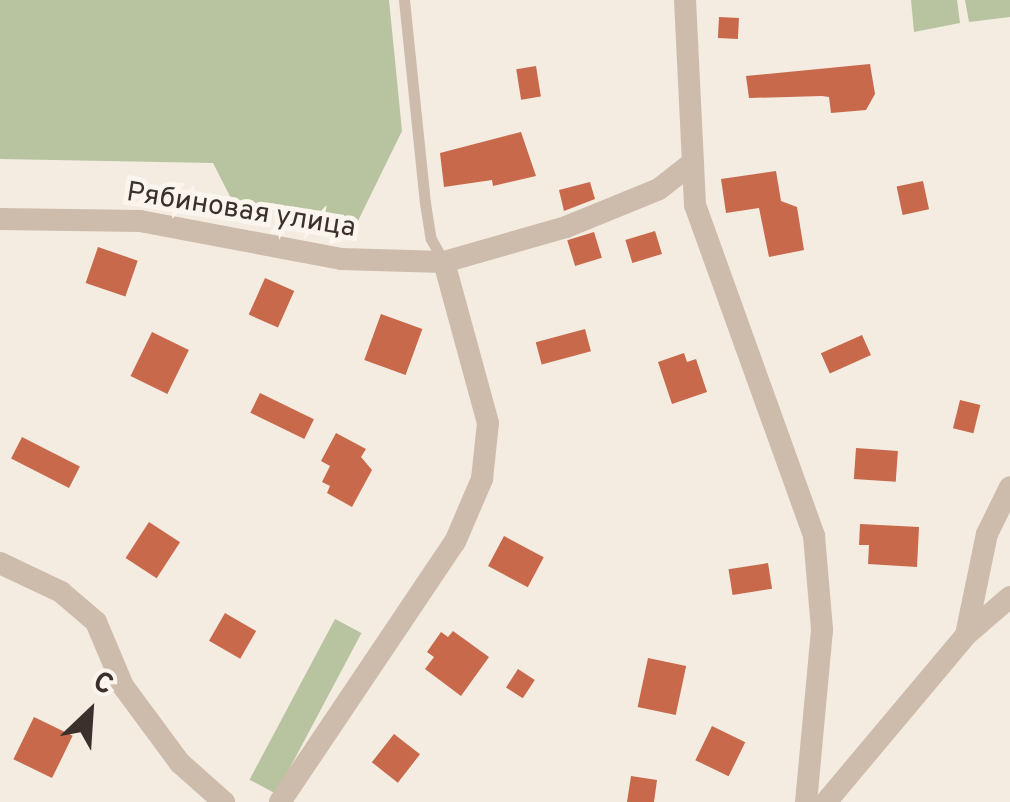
<!DOCTYPE html>
<meta charset="utf-8">
<style>
body{margin:0}
#map{position:relative;width:1010px;height:802px;overflow:hidden;background:#f4ebe1;font-family:Overpass,sans-serif}
div>[style]{position:absolute}
.green>*{inset:0;background:#b8c4a0;transform-origin:0 0}
.building>*{inset:0;background:#c8694b;transform-origin:0 0}
.service>*{height:11px;margin:-5.5px;padding:0 5.5px;transform-origin:5.5px;border-radius:5.5px;background:#cdbbac}
.minor>*{height:22px;margin:-11px;padding:0 11px;transform-origin:11px;border-radius:11px;background:#cdbbac}
span{translate:-50% -50%;white-space:nowrap;text-align:center;line-height:1.15;-webkit-text-stroke:10px #fbf5ee;paint-order:stroke}
.street-label{font-size:28px;color:#3b302b}
.north{position:absolute;left:40px;top:662px;width:100px;height:100px;-webkit-text-stroke:8px #fbf5ee;paint-order:stroke;rotate:25deg;font-size:28px;font-weight:700;line-height:40px;text-align:center;color:#3b302b}
.north::after{content:'';display:block;margin:auto;width:35px;height:45px;background:#3b302b;clip-path:polygon(50% 0,100% 100%,50% 72%,0 100%)}
</style>
<div id="map">
<div class="green">
<i style="clip-path:polygon(0 0,389px 0,402px 131px,356px 225px,235px 206px,213px 163px,0 159px)"></i>
<i style="clip-path:polygon(911px 0,957px 0,960px 23px,914px 32px)"></i>
<i style="clip-path:polygon(965px 0,1010px 0,1010px 17px,969px 22px)"></i>
<i style="left:335px;top:619px;width:30px;height:182px;rotate:28deg"></i>
</div>
<div class="building">
<i style="left:719px;top:17px;width:20px;height:21px;rotate:3deg"></i>
<i style="clip-path:polygon(870px 64px,875px 94px,866px 110px,831px 113px,829px 97px,822px 96px,749px 98px,746px 76px)"></i>
<i style="left:536px;top:66px;width:31px;height:20px;rotate:81deg"></i>
<i style="clip-path:polygon(521px 132px,536px 176px,493px 186px,492px 180px,444px 187px,440px 153px)"></i>
<i style="clip-path:polygon(776px 171px,781px 201px,797px 207px,804px 250px,769px 257px,759px 208px,726px 213px,721px 179px)"></i>
<i style="left:923px;top:181px;width:29px;height:27px;rotate:78deg"></i>
<i style="clip-path:polygon(590px 182px,595px 199px,564px 211px,559px 190px)"></i>
<i style="left:655px;top:231px;width:24px;height:31px;rotate:73deg"></i>
<i style="left:594px;top:232px;width:27px;height:28px;rotate:73deg"></i>
<i style="left:98px;top:247px;width:42px;height:38px;rotate:19deg"></i>
<i style="left:265px;top:278px;width:32px;height:40px;rotate:24deg"></i>
<i style="left:381px;top:314px;width:44px;height:49px;rotate:20deg"></i>
<i style="left:585px;top:329px;width:23px;height:51px;rotate:75deg"></i>
<i style="left:152px;top:332px;width:41px;height:49px;rotate:26deg"></i>
<i style="left:862px;top:335px;width:22px;height:45px;rotate:66deg"></i>
<i style="clip-path:polygon(684px 353px,687px 362px,696px 359px,707px 392px,672px 404px,658px 362px)"></i>
<i style="left:260px;top:393px;width:60px;height:22px;rotate:26deg"></i>
<i style="left:960px;top:400px;width:21px;height:29px;rotate:14deg"></i>
<i style="clip-path:polygon(336px 433px,366px 449px,361px 457px,372px 470px,352px 507px,327px 493px,330px 486px,322px 482px,330px 466px,321px 461px)"></i>
<i style="left:22px;top:437px;width:65px;height:24px;rotate:27deg"></i>
<i style="left:856px;top:448px;width:42px;height:31px;rotate:4deg"></i>
<i style="left:149px;top:522px;width:37px;height:43px;rotate:33deg"></i>
<i style="clip-path:polygon(860px 524px,919px 527px,917px 567px,868px 564px,869px 545px,859px 545px)"></i>
<i style="left:504px;top:536px;width:45px;height:34px;rotate:28deg"></i>
<i style="left:768px;top:563px;width:26px;height:40px;rotate:81deg"></i>
<i style="left:225px;top:613px;width:36px;height:32px;rotate:30deg"></i>
<i style="clip-path:polygon(453px 631px,489px 657px,461px 696px,425px 669px,434px 657px,427px 652px,441px 632px,448px 637px)"></i>
<i style="left:648px;top:658px;width:39px;height:50px;rotate:12deg"></i>
<i style="left:518px;top:669px;width:20px;height:22px;rotate:33deg"></i>
<i style="left:34px;top:717px;width:43px;height:47px;rotate:26deg"></i>
<i style="left:712px;top:726px;width:37px;height:38px;rotate:26deg"></i>
<i style="left:394px;top:734px;width:33px;height:36px;rotate:38deg"></i>
<i style="clip-path:polygon(631px 776px,657px 780px,654px 802px,627px 802px)"></i>
</div>
<div class="service">
<i style="left:404px;top:0;width:204px;rotate:84.1deg"></i>
<i style="left:425px;top:203px;width:36px;rotate:81deg"></i>
<i style="left:431px;top:239px;width:26px;rotate:61deg"></i>
</div>
<div class="minor">
<i style="left:685px;top:0;width:205px;rotate:87.2deg"></i>
<i style="left:695px;top:205px;width:352px;rotate:70.2deg"></i>
<i style="left:814px;top:536px;width:94px;rotate:85.1deg"></i>
<i style="left:822px;top:630px;width:173px;rotate:95.3deg"></i>
<i style="left:0;top:219px;width:140px;rotate:0.8deg"></i>
<i style="left:140px;top:221px;width:205px;rotate:10.7deg"></i>
<i style="left:341px;top:259px;width:103px;rotate:1.7deg"></i>
<i style="left:444px;top:262px;width:127px;rotate:-16deg"></i>
<i style="left:566px;top:227px;width:100px;rotate:-22.2deg"></i>
<i style="left:659px;top:189px;width:41px;rotate:-38deg"></i>
<i style="left:0;top:563px;width:68px;rotate:25.4deg"></i>
<i style="left:61px;top:592px;width:46px;rotate:40.6deg"></i>
<i style="left:96px;top:622px;width:69px;rotate:67.1deg"></i>
<i style="left:123px;top:686px;width:96px;rotate:53.5deg"></i>
<i style="left:180px;top:763px;width:59px;rotate:41.6deg"></i>
<i style="left:966px;top:635px;width:103px;rotate:-78.3deg"></i>
<i style="left:987px;top:534px;width:52px;rotate:-63.9deg"></i>
<i style="left:280px;top:802px;width:313px;rotate:-56.1deg"></i>
<i style="left:455px;top:542px;width:69px;rotate:-66.8deg"></i>
<i style="left:482px;top:479px;width:56px;rotate:-83.9deg"></i>
<i style="left:488px;top:423px;width:167px;rotate:-105.3deg"></i>
<i style="left:826px;top:802px;width:218px;rotate:-50deg"></i>
<i style="left:966px;top:635px;width:58px;rotate:-40.8deg"></i>
</div>
<div class="street-label">
<span style="left:241px;top:211px;rotate:9deg">Рябиновая улица</span>
</div>
<div class="north">С</div>
</div>
